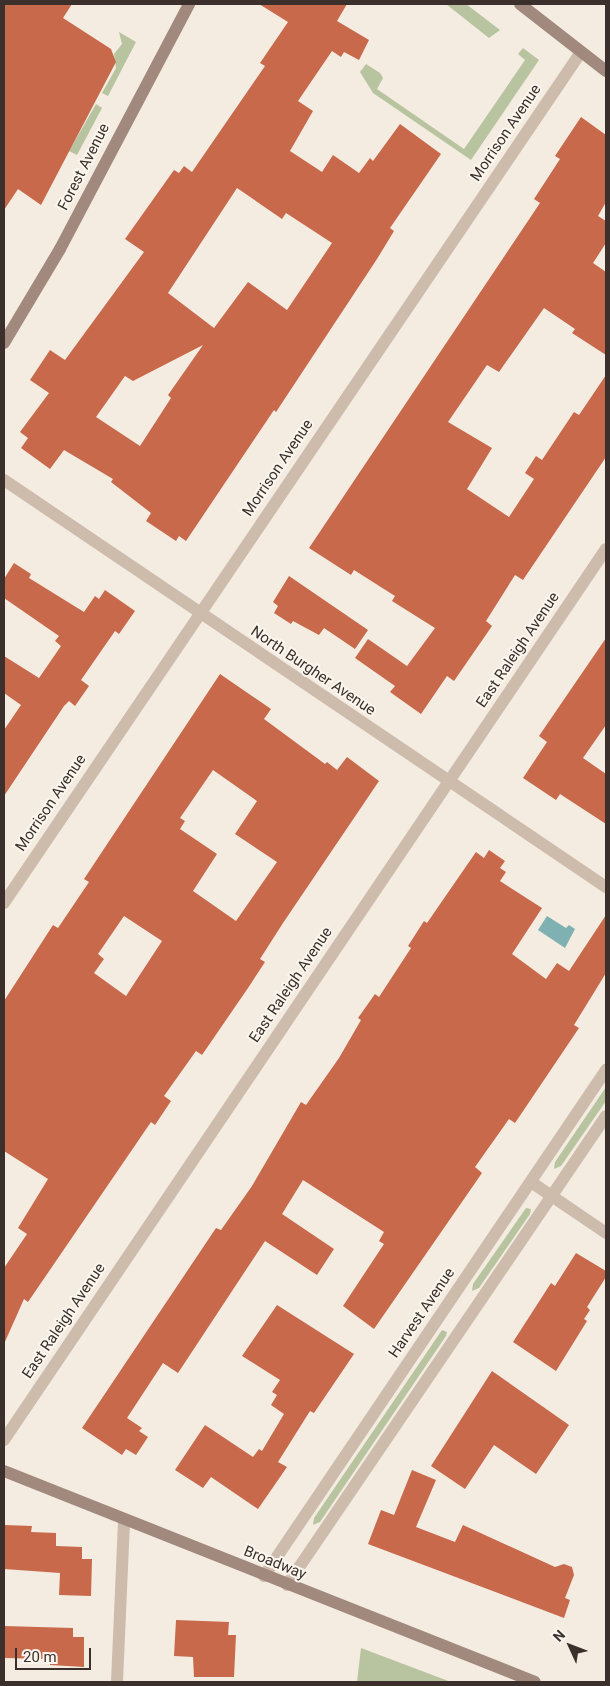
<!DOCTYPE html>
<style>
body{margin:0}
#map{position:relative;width:610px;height:1686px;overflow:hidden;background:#f4ebe1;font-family:Roboto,sans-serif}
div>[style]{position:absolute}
.green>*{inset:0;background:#b8c4a0}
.water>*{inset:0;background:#7fb0b2}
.building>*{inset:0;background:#c8694b}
.street>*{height:12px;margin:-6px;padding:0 6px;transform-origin:6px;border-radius:6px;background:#cdbbac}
.secondary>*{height:12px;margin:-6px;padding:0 6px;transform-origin:6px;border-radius:6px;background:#a18a7d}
span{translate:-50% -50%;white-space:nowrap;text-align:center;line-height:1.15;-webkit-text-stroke:4px #fbf5ee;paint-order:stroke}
.street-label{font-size:15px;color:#3b302b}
.frame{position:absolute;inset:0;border:5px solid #3b302b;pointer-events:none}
.north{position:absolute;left:545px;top:1621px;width:50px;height:50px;-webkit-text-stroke:4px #fbf5ee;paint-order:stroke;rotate:313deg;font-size:14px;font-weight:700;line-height:20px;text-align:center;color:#3b302b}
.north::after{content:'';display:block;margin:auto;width:18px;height:22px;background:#3b302b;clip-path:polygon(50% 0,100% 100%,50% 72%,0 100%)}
.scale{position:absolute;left:15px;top:1648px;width:76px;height:22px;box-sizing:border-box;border:2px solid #3b302b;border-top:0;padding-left:6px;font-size:15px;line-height:18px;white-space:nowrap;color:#3b302b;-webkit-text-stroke:4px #fbf5ee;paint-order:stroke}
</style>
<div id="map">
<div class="green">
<i style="clip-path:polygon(446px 4px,466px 4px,500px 30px,489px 38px)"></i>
<i style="clip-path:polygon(119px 32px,136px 42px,108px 96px,102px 93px,116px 68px,114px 54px,122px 44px)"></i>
<i style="clip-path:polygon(523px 48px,539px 60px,471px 160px,373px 93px,360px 72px,366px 64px,380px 73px,383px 78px,377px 89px,464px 149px,525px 60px,518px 54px)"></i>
<i style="clip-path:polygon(96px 104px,102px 108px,77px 155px,69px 151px)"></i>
<i style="clip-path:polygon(606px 1087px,606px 1101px,561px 1166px,554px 1169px,555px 1162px)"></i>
<i style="clip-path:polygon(526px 1208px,531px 1209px,530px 1214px,479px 1288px,472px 1291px,473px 1284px)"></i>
<i style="clip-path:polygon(442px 1330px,447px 1332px,446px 1336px,320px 1522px,313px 1525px,314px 1518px)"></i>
<i style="clip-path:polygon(361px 1648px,451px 1682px,357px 1682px)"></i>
</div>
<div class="water">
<i style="clip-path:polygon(547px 916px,566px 928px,569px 925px,575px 929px,565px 948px,538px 930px)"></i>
</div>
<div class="building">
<i style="clip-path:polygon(4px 4px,72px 4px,63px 18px,111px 49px,116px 62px,41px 205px,18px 189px,4px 210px)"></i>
<i style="clip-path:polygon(evenodd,259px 4px,347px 4px,337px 21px,369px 40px,359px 60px,344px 52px,341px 57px,332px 51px,298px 101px,313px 111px,290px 151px,322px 172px,333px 155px,359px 173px,370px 158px,373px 161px,400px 124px,441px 154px,390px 228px,394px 231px,377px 259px,276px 412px,274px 410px,186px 541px,179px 536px,176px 541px,146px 521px,151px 513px,111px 482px,113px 479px,64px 450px,50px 469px,21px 448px,28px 438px,20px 432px,49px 393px,30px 380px,50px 350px,65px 360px,144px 252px,125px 239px,174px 170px,179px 173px,184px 166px,192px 172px,265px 66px,260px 63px,288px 22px,259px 4px,237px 188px,282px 219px,286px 213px,332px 243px,287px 310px,248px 282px,214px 328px,168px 293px,237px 188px,259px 4px,203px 345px,168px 395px,171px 398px,140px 446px,96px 417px,125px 376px,133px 381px,203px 345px)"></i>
<i style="clip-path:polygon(581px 117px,606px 135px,606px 202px,598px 216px,606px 221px,606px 243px,593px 263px,606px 272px,606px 355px,572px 333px,575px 329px,544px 308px,499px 372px,487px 365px,448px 422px,492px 448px,467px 489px,509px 517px,534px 479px,525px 473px,536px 456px,542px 460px,574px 412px,579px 415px,606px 375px,606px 457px,523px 580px,515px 575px,486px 621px,492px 626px,454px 681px,447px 676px,421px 714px,390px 692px,395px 686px,355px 658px,368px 639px,407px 666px,435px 628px,392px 601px,395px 596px,354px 570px,351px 575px,309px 548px,540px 203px,534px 199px,560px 159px,555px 156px)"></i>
<i style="clip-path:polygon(14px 563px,31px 574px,29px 578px,84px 612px,95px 596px,99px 599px,105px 590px,135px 611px,119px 634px,115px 631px,81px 680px,89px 686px,75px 706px,69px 701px,64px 706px,4px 796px,4px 730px,21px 705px,4px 693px,4px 656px,39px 678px,61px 646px,55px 641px,59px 636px,4px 598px,4px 579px)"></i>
<i style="clip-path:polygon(289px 576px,368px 630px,355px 649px,324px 628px,319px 635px,293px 621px,291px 624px,274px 613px,278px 606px,273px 602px)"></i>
<i style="clip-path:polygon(606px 638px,606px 725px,583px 758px,606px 774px,606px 824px,560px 794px,556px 800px,523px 778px,547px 742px,539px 736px)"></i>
<i style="clip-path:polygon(evenodd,220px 674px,271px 709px,264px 719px,325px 764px,327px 762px,337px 770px,347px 757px,379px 781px,283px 923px,260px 959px,265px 962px,248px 988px,202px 1055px,196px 1051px,164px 1096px,171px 1101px,155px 1125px,151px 1122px,28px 1302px,24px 1299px,4px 1344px,4px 1268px,27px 1234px,18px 1228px,48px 1179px,4px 1151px,4px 1001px,53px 925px,58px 928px,89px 882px,84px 879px,220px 674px,213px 770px,257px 801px,235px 834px,277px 862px,236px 921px,193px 891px,217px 854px,180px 829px,185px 821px,180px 818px,213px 770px,220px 674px,124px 916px,162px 941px,126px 996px,94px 973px,104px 959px,98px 954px,124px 916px)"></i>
<i style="clip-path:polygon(489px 850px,505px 861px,500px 868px,506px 872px,500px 881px,542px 908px,512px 954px,546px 979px,557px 963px,569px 971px,606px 915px,606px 973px,574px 1025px,579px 1028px,515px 1123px,509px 1119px,475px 1167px,482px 1173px,374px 1329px,343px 1306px,384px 1244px,379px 1241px,384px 1232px,303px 1180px,282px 1214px,334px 1249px,317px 1275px,265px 1241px,178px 1373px,163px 1363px,127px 1418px,142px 1428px,139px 1431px,148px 1437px,136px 1455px,126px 1449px,122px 1455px,82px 1428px,216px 1228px,221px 1230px,252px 1186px,301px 1102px,306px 1105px,339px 1058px,361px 1020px,358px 1018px,375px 994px,379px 997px,411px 948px,408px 946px,424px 921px,427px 923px,476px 852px,484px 858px)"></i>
<i style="clip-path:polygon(576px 1253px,606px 1271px,606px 1277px,587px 1307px,590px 1310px,584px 1319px,587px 1321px,556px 1371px,513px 1342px,551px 1283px,555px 1286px)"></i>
<i style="clip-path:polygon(277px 1305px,354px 1354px,314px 1413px,310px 1411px,278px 1462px,287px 1467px,258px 1509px,211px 1477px,203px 1488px,175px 1470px,205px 1425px,253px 1457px,259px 1449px,262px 1451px,284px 1414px,271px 1405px,277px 1395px,272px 1392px,280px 1380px,242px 1356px)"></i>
<i style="clip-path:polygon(492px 1371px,569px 1425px,536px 1474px,494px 1445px,465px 1489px,431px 1466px)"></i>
<i style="clip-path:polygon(412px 1470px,436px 1480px,416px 1527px,455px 1542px,463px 1525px,555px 1567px,564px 1564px,572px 1567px,574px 1575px,565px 1598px,570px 1600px,564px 1618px,368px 1544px,381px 1510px,394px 1515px)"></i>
<i style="clip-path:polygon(4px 1525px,32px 1526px,31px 1532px,56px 1533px,56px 1546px,82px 1547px,82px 1559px,92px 1559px,91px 1596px,59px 1595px,60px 1573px,4px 1569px)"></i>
<i style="clip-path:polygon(176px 1620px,229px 1622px,228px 1635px,236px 1635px,234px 1677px,194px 1677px,193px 1657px,174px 1656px)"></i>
<i style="clip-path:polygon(4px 1626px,73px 1628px,73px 1637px,84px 1637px,84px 1667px,50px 1665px,50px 1659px,4px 1658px)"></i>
</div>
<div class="street">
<i style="left:4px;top:480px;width:727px;rotate:34.06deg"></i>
<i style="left:4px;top:903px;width:1028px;rotate:-55.86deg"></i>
<i style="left:531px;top:1182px;width:91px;rotate:34.2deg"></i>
<i style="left:4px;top:1440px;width:1075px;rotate:-55.96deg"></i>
<i style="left:264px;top:1576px;width:611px;rotate:-55.95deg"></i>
<i style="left:287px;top:1585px;width:567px;rotate:-55.78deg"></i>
<i style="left:117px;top:1682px;width:161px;rotate:-87.5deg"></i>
</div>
<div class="secondary">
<i style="left:520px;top:4px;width:109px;rotate:37.9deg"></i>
<i style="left:4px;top:343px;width:109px;rotate:-59.2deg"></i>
<i style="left:60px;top:249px;width:277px;rotate:-62.2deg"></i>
<i style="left:4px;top:1471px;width:571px;rotate:21.67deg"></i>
</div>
<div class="street-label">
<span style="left:506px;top:133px;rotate:-56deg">Morrison Avenue</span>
<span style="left:84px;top:167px;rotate:-63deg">Forest Avenue</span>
<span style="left:278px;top:468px;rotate:-56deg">Morrison Avenue</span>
<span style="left:518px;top:650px;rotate:-56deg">East Raleigh Avenue</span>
<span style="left:313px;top:671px;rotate:34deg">North Burgher Avenue</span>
<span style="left:51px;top:803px;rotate:-56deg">Morrison Avenue</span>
<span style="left:291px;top:985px;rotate:-56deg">East Raleigh Avenue</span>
<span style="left:422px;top:1313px;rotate:-56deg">Harvest Avenue</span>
<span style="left:64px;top:1321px;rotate:-56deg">East Raleigh Avenue</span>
<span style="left:275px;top:1563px;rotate:22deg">Broadway</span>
</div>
<div class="frame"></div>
<div class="north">N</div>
<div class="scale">20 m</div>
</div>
